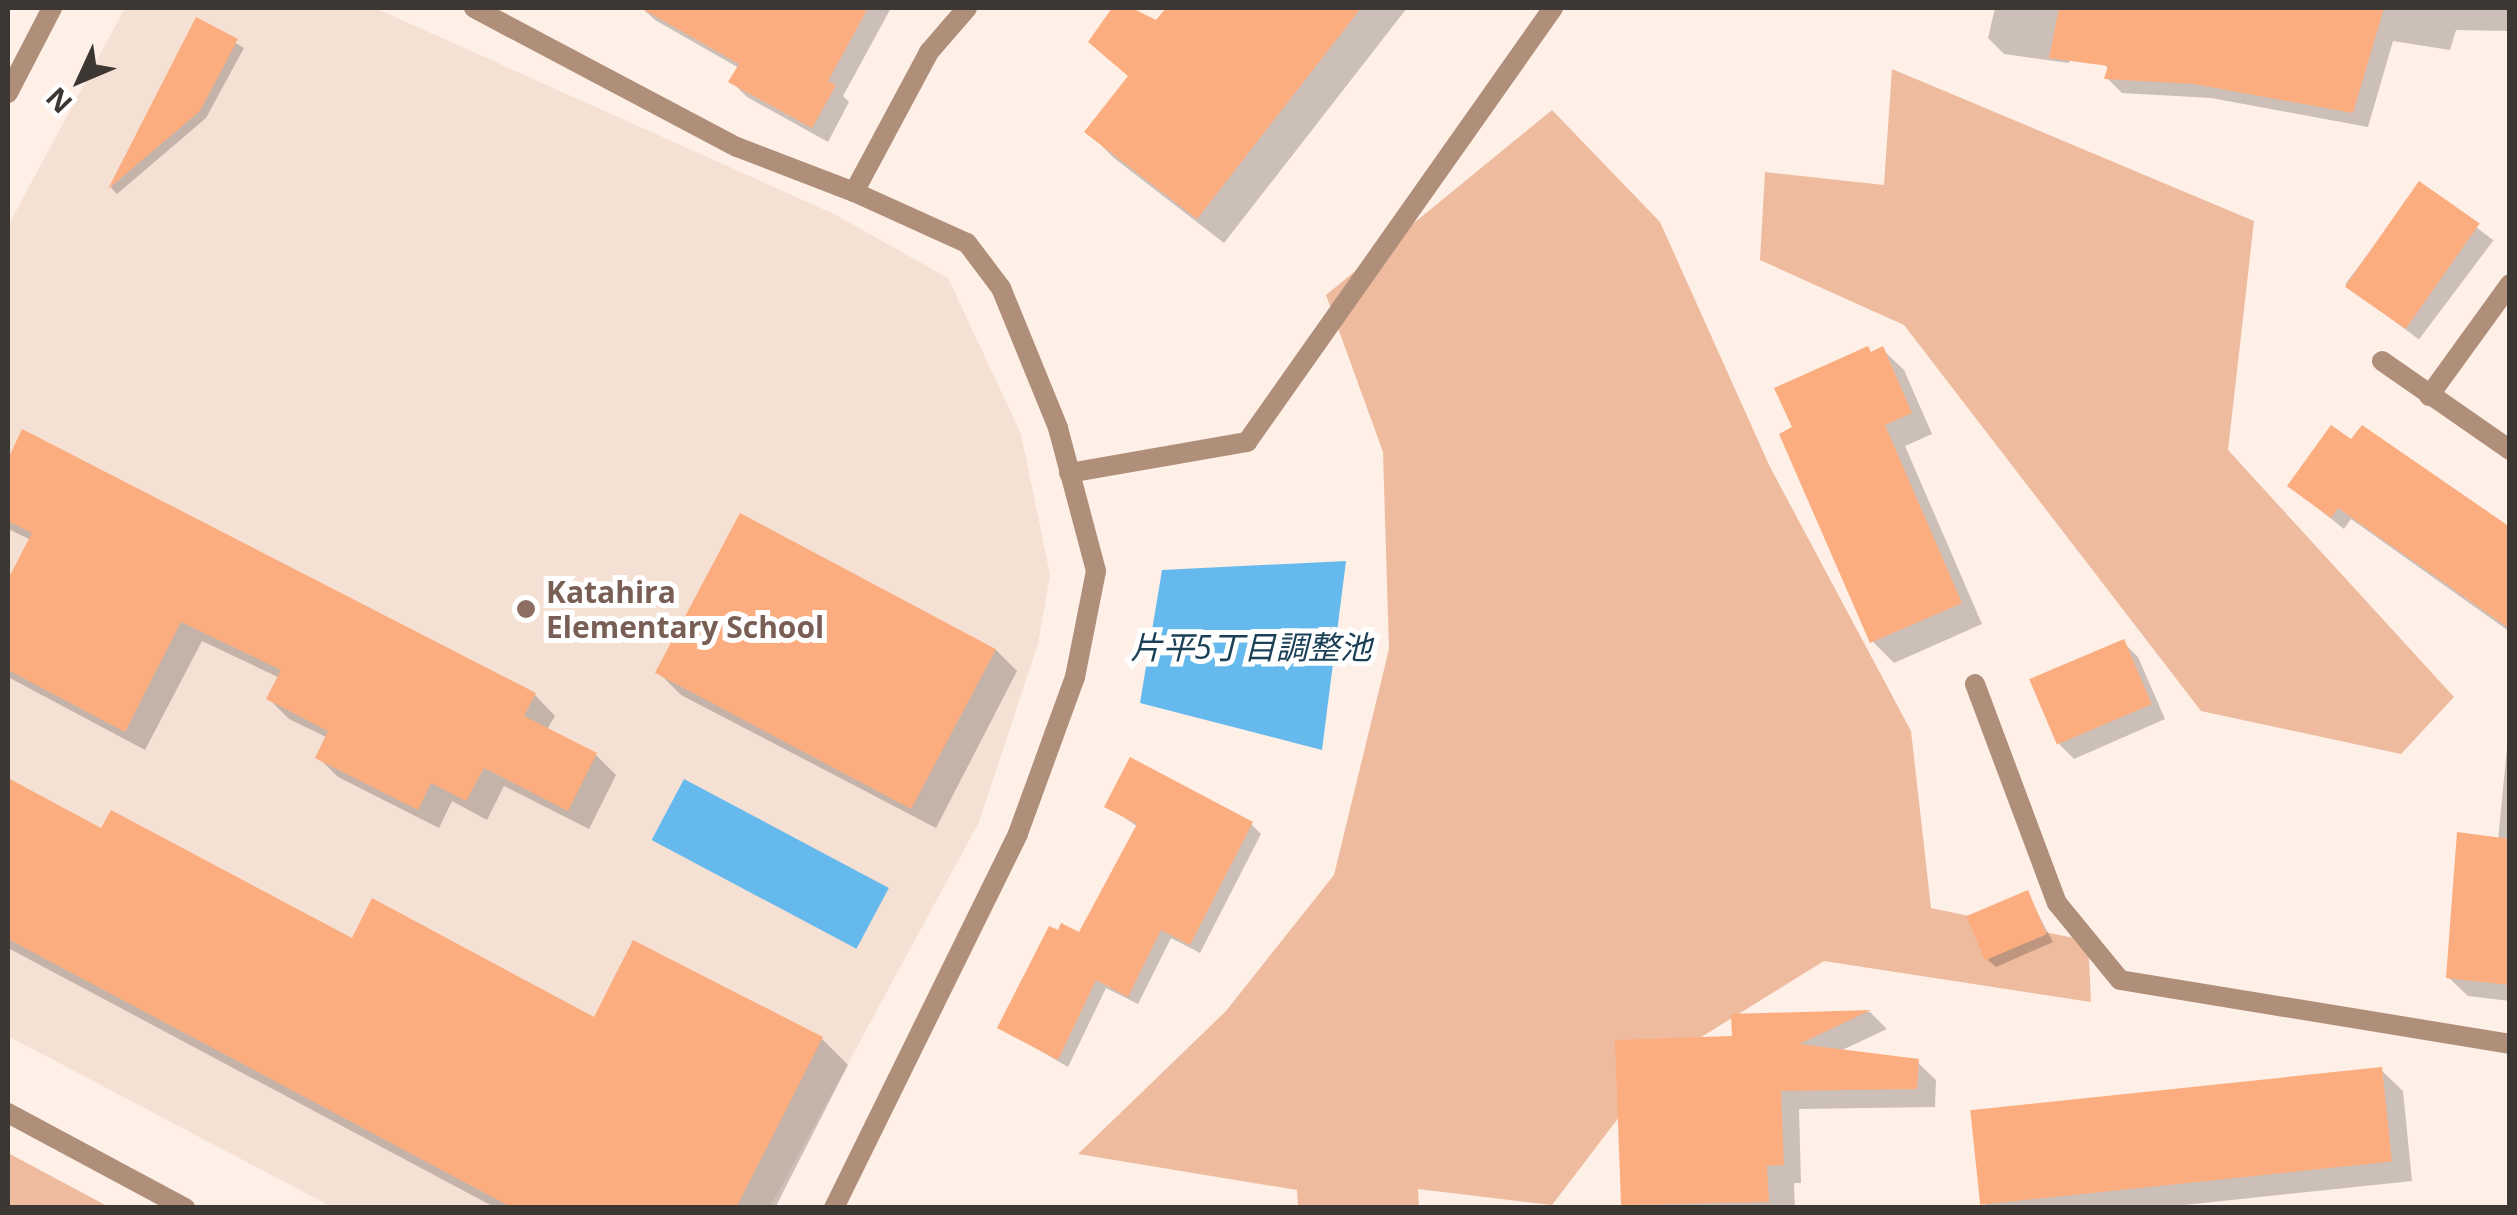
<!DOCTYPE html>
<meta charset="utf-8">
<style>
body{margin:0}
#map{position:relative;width:2517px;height:1215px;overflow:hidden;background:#feefe7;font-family:"Open Sans","Noto Sans JP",sans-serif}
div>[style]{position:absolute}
.built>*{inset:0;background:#f5e0d4}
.green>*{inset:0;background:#eebb9e}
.water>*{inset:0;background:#66b9ed;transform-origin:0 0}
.shadow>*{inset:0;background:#0003;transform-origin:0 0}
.building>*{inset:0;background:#fcad7f;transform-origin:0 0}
.street>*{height:20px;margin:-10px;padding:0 10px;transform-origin:10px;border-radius:10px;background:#af8f7a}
.dots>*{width:28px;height:28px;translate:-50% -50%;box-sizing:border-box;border:5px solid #fff;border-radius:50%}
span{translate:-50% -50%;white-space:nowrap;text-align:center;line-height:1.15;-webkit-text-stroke:10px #fff;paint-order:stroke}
.education-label{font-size:30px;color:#785e54;font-weight:700}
.left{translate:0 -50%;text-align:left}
.water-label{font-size:32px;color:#1c4056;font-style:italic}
.frame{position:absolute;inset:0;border:10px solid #3c3733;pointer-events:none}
.north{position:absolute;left:30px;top:30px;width:100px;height:100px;-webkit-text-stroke:8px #fff;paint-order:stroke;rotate:226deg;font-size:28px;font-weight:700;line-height:40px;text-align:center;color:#3c3733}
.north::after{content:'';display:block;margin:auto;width:35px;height:45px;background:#3c3733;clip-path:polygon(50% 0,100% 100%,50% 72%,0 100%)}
</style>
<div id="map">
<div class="built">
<i style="clip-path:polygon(125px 8px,375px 8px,834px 214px,948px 278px,1021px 434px,1050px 575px,1038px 644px,979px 822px,770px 1207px,332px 1207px,8px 1036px,8px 226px)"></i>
</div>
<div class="green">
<i style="clip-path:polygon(1892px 69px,2254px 221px,2228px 450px,2454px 697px,2401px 754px,2201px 711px,1904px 325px,1760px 260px,1765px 172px,1884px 185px)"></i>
<i style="clip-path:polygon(1552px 110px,1660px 222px,1770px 467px,1911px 731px,1931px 908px,2088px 941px,2091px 1002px,1824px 961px,1661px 1062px,1552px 1205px,1418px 1189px,1419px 1207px,1298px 1207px,1297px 1190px,1078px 1154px,1226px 1011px,1334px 875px,1389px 649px,1383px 452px,1326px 295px)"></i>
<i style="clip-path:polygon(8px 1153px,109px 1207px,8px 1207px)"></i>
</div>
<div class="water">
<i style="clip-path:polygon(1346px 561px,1322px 750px,1140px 703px,1162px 570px)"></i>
<i style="left:684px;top:779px;width:232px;height:69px;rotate:28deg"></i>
</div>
<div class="shadow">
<i style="clip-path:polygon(642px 8px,891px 8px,843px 96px,849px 102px,828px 142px,747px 97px,732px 82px,739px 68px,655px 20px)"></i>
<i style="clip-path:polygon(1115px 8px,1127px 8px,1156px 23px,1170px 8px,1407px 8px,1224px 243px,1114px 158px,1088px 132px,1130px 78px,1092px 41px)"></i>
<i style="clip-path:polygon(1995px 8px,2080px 8px,2069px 63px,2004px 54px,1988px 38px)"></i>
<i style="clip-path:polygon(2129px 8px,2510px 8px,2510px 31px,2456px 30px,2450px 50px,2393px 41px,2368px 127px,2211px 98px,2122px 93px,2107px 78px,2109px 70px,2105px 65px)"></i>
<i style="clip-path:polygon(197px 20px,244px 48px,206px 118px,117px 194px,111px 188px)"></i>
<i style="left:2420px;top:185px;width:92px;height:124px;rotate:37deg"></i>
<i style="clip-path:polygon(1882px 349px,1904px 370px,1932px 434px,1905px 446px,1982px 624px,1894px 663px,1872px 641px,1795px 428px)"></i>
<i style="clip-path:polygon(23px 432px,535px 695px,555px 716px,546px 731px,596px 755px,616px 775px,589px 829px,504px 786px,487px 820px,452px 801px,439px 828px,338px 777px,318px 757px,328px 738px,289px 719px,269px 699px,280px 678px,202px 641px,145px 750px,8px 677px,8px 585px,31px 540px,8px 529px,8px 465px)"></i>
<i style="clip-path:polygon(2290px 486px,2510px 530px,2510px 632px,2351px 519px,2344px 529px)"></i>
<i style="clip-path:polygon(2123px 642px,2138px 657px,2165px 719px,2074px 759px,2059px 744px)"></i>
<i style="clip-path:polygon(996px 650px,1017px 671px,936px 828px,681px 695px,660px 674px)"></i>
<i style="clip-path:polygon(2507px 748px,2510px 749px,2510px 1001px,2468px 996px,2448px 977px,2498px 840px)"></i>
<i style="clip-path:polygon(8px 780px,102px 831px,353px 942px,595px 1020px,635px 943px,822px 1039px,848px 1065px,775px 1208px,496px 1208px,8px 948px)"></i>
<i style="clip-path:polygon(1107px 806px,1251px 824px,1261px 834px,1200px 953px,1171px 938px,1138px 1004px,1106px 988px,1068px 1067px,1000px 1027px,1080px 935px,1138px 827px)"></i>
<i style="clip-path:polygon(2027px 893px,2053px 942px,1996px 967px,1988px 960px)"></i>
<i style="clip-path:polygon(1870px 1012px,1887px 1029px,1840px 1051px,1917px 1062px,1936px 1080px,1935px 1107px,1799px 1109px,1801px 1183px,1794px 1183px,1795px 1208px,1624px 1208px,1618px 1042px,1735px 1038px,1734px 1016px)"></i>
<i style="clip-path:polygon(2381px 1070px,2403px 1091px,2412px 1181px,2156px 1208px,1988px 1208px,1983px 1202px)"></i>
</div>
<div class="building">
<i style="clip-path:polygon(641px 8px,868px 8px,828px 81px,836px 85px,812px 128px,728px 82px,739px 64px)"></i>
<i style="clip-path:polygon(1112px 8px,1132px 8px,1156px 20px,1166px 8px,1361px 8px,1197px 219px,1084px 132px,1128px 76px,1088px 42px)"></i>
<i style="clip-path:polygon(2059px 8px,2384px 8px,2353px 113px,2194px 84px,2104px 79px,2108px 66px,2049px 58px)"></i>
<i style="clip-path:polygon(196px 17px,238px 39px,200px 111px,108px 189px)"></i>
<i style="left:2419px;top:181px;width:74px;height:129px;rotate:35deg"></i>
<i style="clip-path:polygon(1868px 346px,1871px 352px,1883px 346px,1912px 413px,1885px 425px,1962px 603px,1870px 643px,1779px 434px,1792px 427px,1774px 388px)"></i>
<i style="clip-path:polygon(2331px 425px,2351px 439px,2362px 425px,2510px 527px,2510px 629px,2338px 508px,2331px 518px,2287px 486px)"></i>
<i style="clip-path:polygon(22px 429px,536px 693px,524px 716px,597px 753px,568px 811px,484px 768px,466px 801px,431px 783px,418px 810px,315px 758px,328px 731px,266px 699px,281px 670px,181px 622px,125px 732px,8px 670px,8px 579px,32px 533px,8px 521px,8px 459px)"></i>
<i style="left:740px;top:513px;width:290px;height:181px;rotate:28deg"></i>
<i style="left:2124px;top:639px;width:71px;height:103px;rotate:67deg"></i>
<i style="clip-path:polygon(1130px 757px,1253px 822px,1190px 945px,1161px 930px,1128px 997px,1096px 980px,1058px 1060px,997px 1028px,1049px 926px,1058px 930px,1061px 923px,1079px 932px,1137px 824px,1104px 807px)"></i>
<i style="clip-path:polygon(8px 778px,101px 828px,111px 810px,352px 938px,372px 898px,594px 1017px,633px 940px,823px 1037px,736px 1208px,513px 1208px,8px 939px)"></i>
<i style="clip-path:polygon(2457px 832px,2510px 839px,2510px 985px,2446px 978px)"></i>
<i style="left:2028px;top:890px;width:48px;height:67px;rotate:67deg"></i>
<i style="clip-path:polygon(1871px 1010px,1799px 1044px,1919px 1059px,1917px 1089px,1781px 1091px,1784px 1165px,1767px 1166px,1769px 1202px,1621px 1205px,1615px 1040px,1732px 1036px,1731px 1014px)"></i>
<i style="left:2382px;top:1067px;width:95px;height:414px;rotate:84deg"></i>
</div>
<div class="street">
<i style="left:474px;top:8px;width:297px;rotate:27.9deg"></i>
<i style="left:737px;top:147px;width:125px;rotate:21deg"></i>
<i style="left:854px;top:192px;width:124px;rotate:24.3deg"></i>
<i style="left:967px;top:243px;width:56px;rotate:52.9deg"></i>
<i style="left:1001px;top:288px;width:151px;rotate:67.8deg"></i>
<i style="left:1058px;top:428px;width:148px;rotate:75.1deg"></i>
<i style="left:1096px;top:571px;width:108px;rotate:101.2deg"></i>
<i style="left:1075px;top:677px;width:167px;rotate:110deg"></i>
<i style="left:1018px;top:834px;width:417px;rotate:116.2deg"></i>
<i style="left:8px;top:93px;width:96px;rotate:-62.6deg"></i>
<i style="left:854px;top:192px;width:159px;rotate:-61.8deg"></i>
<i style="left:929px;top:52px;width:58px;rotate:-49.2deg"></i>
<i style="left:2382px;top:361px;width:156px;rotate:34.8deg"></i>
<i style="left:2429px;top:396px;width:138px;rotate:-54.1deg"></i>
<i style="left:1069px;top:473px;width:181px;rotate:-9.9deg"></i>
<i style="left:1247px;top:442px;width:531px;rotate:-54.81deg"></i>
<i style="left:1975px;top:684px;width:234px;rotate:69.5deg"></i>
<i style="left:2057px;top:903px;width:99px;rotate:50.7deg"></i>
<i style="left:2120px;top:980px;width:395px;rotate:9.3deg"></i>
<i style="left:8px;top:1113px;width:201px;rotate:28.2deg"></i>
</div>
<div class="dots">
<i style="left:526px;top:609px;background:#8d6e63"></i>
</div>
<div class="education-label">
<span class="left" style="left:546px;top:609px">Katahira<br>Elementary School</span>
</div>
<div class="water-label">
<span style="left:1251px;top:647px">片平5丁目調整池</span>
</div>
<div class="frame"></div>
<div class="north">N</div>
</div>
